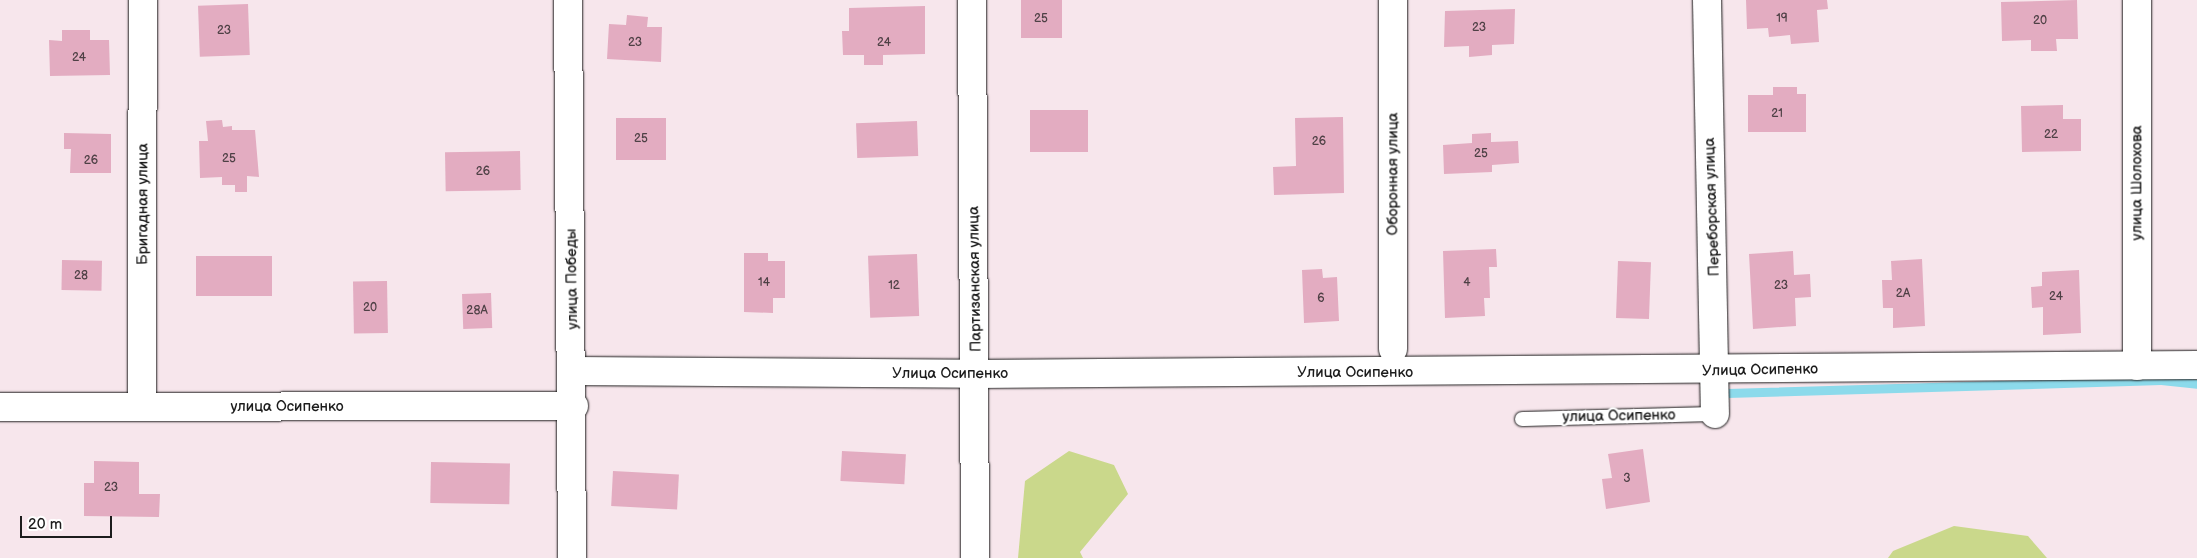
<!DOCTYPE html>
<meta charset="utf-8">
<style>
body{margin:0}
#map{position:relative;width:2197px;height:558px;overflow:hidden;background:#f7e6ec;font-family:"Balsamiq Sans",sans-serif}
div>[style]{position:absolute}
.green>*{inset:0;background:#cad88b}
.stream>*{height:9px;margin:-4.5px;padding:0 4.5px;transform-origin:4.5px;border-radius:4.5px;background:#8cdaeb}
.building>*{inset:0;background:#e3acc1;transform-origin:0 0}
.roads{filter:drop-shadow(0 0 1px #1c1c1c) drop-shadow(0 0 1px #1c1c1c)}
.lane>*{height:14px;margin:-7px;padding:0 7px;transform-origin:7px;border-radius:7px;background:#fff}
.street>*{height:28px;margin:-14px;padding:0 14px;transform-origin:14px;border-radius:14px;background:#fff}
span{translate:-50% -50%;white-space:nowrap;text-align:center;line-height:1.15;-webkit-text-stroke:4.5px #fff;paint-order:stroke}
.number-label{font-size:12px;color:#4e4045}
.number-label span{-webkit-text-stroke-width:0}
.street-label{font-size:15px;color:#1c1c1c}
.scale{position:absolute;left:20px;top:516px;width:92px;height:22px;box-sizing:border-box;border:2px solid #1c1c1c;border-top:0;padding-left:6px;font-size:15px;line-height:18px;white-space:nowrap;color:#1c1c1c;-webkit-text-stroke:4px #fff;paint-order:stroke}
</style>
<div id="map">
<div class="green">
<i style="clip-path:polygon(1069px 451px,1114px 465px,1128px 494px,1080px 552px,1083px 558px,1018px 558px,1025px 481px)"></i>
<i style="clip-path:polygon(1954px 526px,2028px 536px,2047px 558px,1888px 558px,1893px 551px)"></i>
</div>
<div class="stream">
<i style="left:1727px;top:393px;width:434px;rotate:-1.7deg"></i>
<i style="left:2161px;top:380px;width:36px;rotate:6deg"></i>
</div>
<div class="building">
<i style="left:1021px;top:0;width:41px;height:38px"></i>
<i style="clip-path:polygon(1746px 0,1827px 0,1828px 9px,1817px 10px,1819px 42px,1791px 44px,1790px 35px,1769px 37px,1768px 28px,1747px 29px)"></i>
<i style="clip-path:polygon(2077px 0,2078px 39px,2056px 39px,2057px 51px,2031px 51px,2031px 40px,2002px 41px,2001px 2px)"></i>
<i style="left:248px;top:4px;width:51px;height:50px;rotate:88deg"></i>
<i style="clip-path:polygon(925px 6px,925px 54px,883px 55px,883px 65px,864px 65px,864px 55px,843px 55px,842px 31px,849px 31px,849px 8px)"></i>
<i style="clip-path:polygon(1515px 9px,1514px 44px,1492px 45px,1492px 55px,1469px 57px,1469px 46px,1444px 47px,1445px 11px)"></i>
<i style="clip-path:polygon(627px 15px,648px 17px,647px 27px,662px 27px,661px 62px,607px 59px,609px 24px,626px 25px)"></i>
<i style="clip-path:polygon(62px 30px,90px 30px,90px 40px,109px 40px,110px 75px,50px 76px,49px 40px,62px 41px)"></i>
<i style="clip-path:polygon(1773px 87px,1797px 87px,1797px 94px,1806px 94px,1806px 132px,1748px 132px,1748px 95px,1773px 95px)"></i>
<i style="clip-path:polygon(2063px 105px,2063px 119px,2081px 119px,2081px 151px,2022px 152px,2021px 106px)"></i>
<i style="left:1088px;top:110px;width:42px;height:58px;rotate:90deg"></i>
<i style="clip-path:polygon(1343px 117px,1344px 193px,1274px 195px,1273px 167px,1296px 166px,1295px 118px)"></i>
<i style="left:616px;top:118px;width:50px;height:42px"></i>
<i style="clip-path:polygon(222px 120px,223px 127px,232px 126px,232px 130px,255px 130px,259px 177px,247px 176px,247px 192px,235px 192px,235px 185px,222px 185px,222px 177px,200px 178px,199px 141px,208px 141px,206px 121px)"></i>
<i style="left:917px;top:121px;width:35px;height:61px;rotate:88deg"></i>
<i style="clip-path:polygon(64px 133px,111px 134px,111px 173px,70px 173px,71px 149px,64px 149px)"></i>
<i style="clip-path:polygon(1491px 133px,1491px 142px,1518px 141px,1519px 163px,1492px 165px,1492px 172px,1444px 174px,1443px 145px,1472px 143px,1472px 134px)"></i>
<i style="left:520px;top:151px;width:39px;height:75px;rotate:89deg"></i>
<i style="clip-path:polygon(1496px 249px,1497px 267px,1489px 267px,1490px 298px,1484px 298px,1485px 316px,1445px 318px,1443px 251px)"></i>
<i style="clip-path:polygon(1793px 251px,1794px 275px,1810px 274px,1811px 297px,1795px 298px,1796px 326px,1753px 329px,1749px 254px)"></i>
<i style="clip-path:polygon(744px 253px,768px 253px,768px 261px,785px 261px,785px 298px,773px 298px,773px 313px,744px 312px)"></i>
<i style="left:917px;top:254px;width:62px;height:49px;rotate:88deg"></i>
<i style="left:272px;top:256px;width:40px;height:76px;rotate:90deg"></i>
<i style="clip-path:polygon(1922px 259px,1925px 326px,1893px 328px,1893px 308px,1883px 308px,1882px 280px,1892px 280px,1891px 261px)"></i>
<i style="left:62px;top:260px;width:40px;height:30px;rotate:1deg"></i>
<i style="left:1618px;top:261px;width:33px;height:57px;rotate:2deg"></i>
<i style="clip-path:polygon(1322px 269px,1323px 278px,1337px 277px,1339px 321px,1304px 323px,1302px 270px)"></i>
<i style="clip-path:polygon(2079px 270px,2081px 333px,2043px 335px,2043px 307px,2032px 308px,2031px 287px,2042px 286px,2042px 272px)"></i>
<i style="left:387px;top:281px;width:52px;height:34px;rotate:89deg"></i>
<i style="left:491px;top:293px;width:35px;height:29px;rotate:88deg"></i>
<i style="clip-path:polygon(1643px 449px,1650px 502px,1606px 509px,1602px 479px,1612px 478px,1608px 454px)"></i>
<i style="left:842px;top:451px;width:64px;height:30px;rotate:3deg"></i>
<i style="clip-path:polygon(94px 461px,139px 462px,139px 494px,160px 494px,159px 517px,84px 516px,84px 483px,94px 483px)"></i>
<i style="left:431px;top:462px;width:79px;height:41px;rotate:1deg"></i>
<i style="left:613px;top:471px;width:66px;height:35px;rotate:3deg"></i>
</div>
<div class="roads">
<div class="lane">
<i style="left:1522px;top:419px;width:193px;rotate:-1.5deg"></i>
</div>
<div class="street">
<i style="left:568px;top:0;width:558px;rotate:89.59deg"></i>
<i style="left:972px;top:0;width:558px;rotate:89.69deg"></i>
<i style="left:1393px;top:0;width:349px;rotate:90deg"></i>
<i style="left:1707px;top:0;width:414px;rotate:88.9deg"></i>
<i style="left:2137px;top:0;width:366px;rotate:90deg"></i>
<i style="left:573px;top:371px;width:403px;rotate:0.4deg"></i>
<i style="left:976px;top:374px;width:1221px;rotate:-0.42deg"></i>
<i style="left:0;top:407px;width:574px;rotate:-0.1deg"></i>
<i style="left:142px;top:407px;width:407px;rotate:-89.9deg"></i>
</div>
</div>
<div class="number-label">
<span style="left:1041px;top:19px">25</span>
<span style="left:1782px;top:19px">19</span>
<span style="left:2040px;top:21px">20</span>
<span style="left:1479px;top:28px">23</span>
<span style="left:224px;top:31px">23</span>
<span style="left:635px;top:43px">23</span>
<span style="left:884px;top:43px">24</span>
<span style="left:79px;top:58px">24</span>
<span style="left:1777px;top:114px">21</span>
<span style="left:2051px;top:135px">22</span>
<span style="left:641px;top:139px">25</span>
<span style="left:1319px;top:142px">26</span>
<span style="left:1481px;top:154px">25</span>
<span style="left:229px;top:159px">25</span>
<span style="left:91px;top:161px">26</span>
<span style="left:483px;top:172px">26</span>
<span style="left:81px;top:276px">28</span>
<span style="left:764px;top:283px">14</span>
<span style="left:1467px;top:283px">4</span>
<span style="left:894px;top:286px">12</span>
<span style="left:1781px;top:286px">23</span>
<span style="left:1903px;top:294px">2А</span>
<span style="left:2056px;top:297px">24</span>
<span style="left:1321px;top:299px">6</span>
<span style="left:370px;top:308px">20</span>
<span style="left:477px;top:311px">28А</span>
<span style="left:1627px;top:479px">3</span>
<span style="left:111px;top:488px">23</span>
</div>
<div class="street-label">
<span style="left:1393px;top:174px;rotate:-90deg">Оборонная улица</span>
<span style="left:2137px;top:183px;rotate:-90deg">улица Шолохова</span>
<span style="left:143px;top:204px;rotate:-90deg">Бригадная улица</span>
<span style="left:1712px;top:207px;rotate:-92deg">Переборская улица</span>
<span style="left:572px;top:279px;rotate:-91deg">улица Победы</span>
<span style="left:975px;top:279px;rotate:-91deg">Партизанская улица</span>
<span style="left:1760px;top:370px;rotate:-1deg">Улица Осипенко</span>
<span style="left:1355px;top:373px">Улица Осипенко</span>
<span style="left:950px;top:374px">Улица Осипенко</span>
<span style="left:287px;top:407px">улица Осипенко</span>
<span style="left:1619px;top:416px;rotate:-1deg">улица Осипенко</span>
</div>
<div class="scale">20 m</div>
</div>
